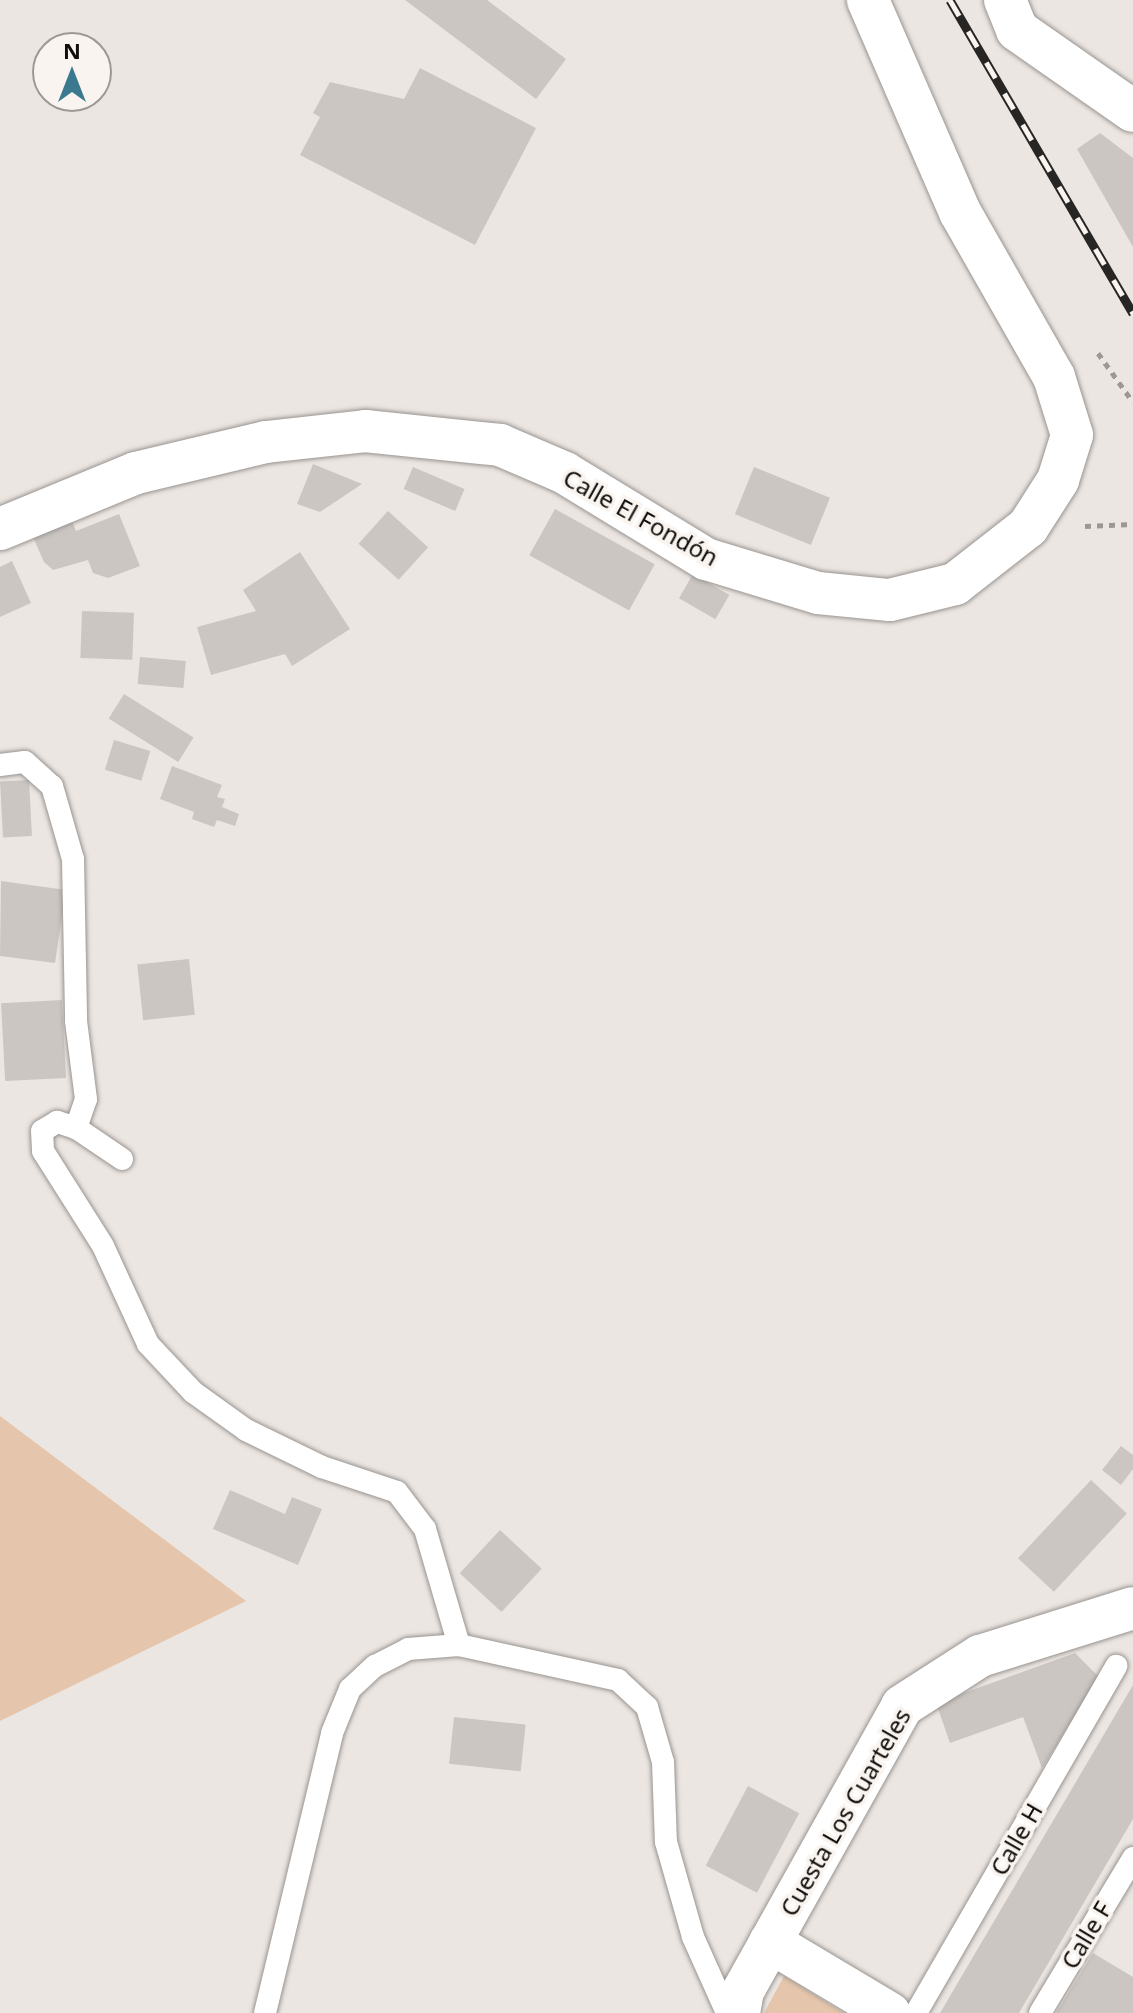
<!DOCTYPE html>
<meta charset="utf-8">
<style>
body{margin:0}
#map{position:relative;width:1133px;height:2013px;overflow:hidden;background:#ece6e2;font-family:"Noto Sans",sans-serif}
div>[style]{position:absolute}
.green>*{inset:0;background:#e5c5ab}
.building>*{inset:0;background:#cbc6c2;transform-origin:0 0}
.path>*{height:5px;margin-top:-2.5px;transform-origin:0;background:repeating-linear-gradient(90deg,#9d9895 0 6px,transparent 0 12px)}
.roads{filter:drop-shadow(0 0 2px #999490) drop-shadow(0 0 2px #999490)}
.service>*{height:22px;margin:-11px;padding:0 11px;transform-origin:11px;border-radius:11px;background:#fff}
.minor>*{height:42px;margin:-21px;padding:0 21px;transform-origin:21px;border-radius:21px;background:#fff}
.rail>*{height:9px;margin-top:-4.5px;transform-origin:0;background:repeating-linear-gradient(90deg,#f9f4ef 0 18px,#282624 0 36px);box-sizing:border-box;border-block:2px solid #282624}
span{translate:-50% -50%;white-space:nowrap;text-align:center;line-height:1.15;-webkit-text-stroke:7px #f9f4ef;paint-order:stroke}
.street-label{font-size:24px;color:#100e0c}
.north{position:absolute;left:32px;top:32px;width:80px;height:80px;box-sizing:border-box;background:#f9f4ef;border:2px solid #9c9894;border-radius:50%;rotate:0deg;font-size:22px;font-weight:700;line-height:32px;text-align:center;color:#100e0c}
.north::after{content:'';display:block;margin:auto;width:28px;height:36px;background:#3b7a8e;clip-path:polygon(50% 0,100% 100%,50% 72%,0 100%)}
</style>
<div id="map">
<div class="green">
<i style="clip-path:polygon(0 1416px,246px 1601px,0 1721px)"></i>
<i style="clip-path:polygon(784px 1976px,844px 2013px,764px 2013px)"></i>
</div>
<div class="building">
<i style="clip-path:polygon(405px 0,487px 0,566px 59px,536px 99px)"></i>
<i style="clip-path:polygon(420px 68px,536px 128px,475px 245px,300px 155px,320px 117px,313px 113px,330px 82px,404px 99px)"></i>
<i style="clip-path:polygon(1100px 133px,1133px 158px,1133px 247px,1077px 149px)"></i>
<i style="clip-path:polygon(313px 464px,362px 484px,320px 512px,297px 504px)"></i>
<i style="left:413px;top:467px;width:56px;height:24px;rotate:23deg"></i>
<i style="left:754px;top:467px;width:82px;height:51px;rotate:22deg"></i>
<i style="left:555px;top:509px;width:114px;height:53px;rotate:29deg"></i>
<i style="left:388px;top:511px;width:54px;height:44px;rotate:42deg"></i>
<i style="clip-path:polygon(119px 514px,140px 566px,108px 578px,93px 573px,88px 560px,53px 570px,44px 562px,33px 537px,72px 521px,76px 531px)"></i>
<i style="clip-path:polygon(300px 552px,350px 629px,292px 666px,285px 654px,211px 675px,197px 627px,256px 611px,243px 590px)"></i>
<i style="clip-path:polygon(12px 561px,31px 603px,0 617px,0 567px)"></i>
<i style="left:693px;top:574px;width:42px;height:28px;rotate:30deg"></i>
<i style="left:82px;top:611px;width:52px;height:47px;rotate:2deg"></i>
<i style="left:140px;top:657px;width:46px;height:27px;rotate:5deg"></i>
<i style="left:124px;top:694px;width:82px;height:29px;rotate:32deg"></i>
<i style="left:114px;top:740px;width:38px;height:31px;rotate:17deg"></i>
<i style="clip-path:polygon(172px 766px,222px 785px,217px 797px,225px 799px,222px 807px,239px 814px,235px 826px,217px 820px,214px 827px,192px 819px,194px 812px,160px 799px)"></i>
<i style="left:29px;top:780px;width:56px;height:29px;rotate:87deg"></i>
<i style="clip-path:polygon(1px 881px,66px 890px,55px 963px,0 956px)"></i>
<i style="left:189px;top:959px;width:56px;height:52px;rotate:84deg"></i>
<i style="left:62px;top:1000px;width:78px;height:61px;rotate:87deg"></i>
<i style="clip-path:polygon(1121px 1446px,1133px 1455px,1133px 1469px,1121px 1485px,1102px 1470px)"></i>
<i style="left:1091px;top:1480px;width:49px;height:107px;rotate:43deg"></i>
<i style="clip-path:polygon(230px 1490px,285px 1514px,292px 1497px,322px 1509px,298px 1565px,213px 1529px)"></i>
<i style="left:500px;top:1530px;width:57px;height:59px;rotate:43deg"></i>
<i style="clip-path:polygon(1075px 1653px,1099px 1677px,1042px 1768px,1023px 1717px,950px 1743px,936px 1703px)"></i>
<i style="clip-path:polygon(1133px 1685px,1133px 1819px,1019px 2013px,940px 2013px)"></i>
<i style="left:454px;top:1717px;width:72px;height:47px;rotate:6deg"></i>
<i style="left:748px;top:1786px;width:58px;height:90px;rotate:28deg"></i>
<i style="clip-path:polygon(1093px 1953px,1133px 1977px,1133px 2013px,1056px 2013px)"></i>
</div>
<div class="path">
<i style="left:1098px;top:353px;width:60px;rotate:54.5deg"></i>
<i style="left:1085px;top:526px;width:48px;rotate:-2.4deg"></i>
</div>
<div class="roads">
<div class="service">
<i style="left:0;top:765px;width:25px;rotate:-7deg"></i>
<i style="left:25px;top:762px;width:36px;rotate:42deg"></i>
<i style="left:52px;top:786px;width:76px;rotate:74deg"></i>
<i style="left:73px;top:859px;width:162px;rotate:88.9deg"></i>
<i style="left:76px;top:1021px;width:79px;rotate:82.7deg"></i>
<i style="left:86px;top:1099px;width:31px;rotate:109deg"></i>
<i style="left:122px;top:1159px;width:55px;rotate:-146deg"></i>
<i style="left:76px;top:1128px;width:20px;rotate:-162deg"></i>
<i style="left:57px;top:1122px;width:17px;rotate:149deg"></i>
<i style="left:42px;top:1131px;width:20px;rotate:87deg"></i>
<i style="left:43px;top:1151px;width:112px;rotate:57.7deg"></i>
<i style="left:103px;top:1246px;width:108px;rotate:65.3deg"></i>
<i style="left:148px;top:1344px;width:66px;rotate:46.8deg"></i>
<i style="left:193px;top:1392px;width:65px;rotate:35.6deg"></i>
<i style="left:246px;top:1430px;width:85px;rotate:26deg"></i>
<i style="left:322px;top:1467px;width:79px;rotate:18.4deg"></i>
<i style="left:397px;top:1492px;width:46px;rotate:52.9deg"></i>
<i style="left:425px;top:1529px;width:121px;rotate:73.7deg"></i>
<i style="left:265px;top:2013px;width:288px;rotate:-76.5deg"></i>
<i style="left:332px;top:1733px;width:48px;rotate:-67.8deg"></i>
<i style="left:350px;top:1689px;width:34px;rotate:-43deg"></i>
<i style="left:375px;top:1666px;width:37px;rotate:-27deg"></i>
<i style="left:408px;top:1649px;width:51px;rotate:-4.5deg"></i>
<i style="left:459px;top:1645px;width:163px;rotate:12.4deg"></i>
<i style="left:618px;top:1680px;width:40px;rotate:43deg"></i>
<i style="left:647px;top:1707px;width:57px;rotate:73.8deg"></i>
<i style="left:663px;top:1762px;width:80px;rotate:87.9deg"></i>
<i style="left:666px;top:1842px;width:99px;rotate:74.1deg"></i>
<i style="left:693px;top:1937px;width:83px;rotate:65.9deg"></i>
<i style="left:916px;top:2013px;width:401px;rotate:-60deg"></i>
<i style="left:1040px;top:2013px;width:181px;rotate:-59deg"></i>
</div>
<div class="minor">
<i style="left:1005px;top:0;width:32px;rotate:68deg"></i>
<i style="left:1017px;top:30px;width:141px;rotate:34.9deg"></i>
<i style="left:0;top:529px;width:147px;rotate:-22.4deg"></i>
<i style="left:136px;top:473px;width:134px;rotate:-13.4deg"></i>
<i style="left:266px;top:442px;width:100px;rotate:-6.3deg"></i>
<i style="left:365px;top:431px;width:136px;rotate:5.9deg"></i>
<i style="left:500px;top:445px;width:71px;rotate:23.3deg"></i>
<i style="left:565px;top:473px;width:165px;rotate:31.4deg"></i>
<i style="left:706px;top:559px;width:117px;rotate:16.9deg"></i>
<i style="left:818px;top:593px;width:72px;rotate:5.6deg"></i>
<i style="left:890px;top:600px;width:67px;rotate:-13.8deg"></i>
<i style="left:955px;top:584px;width:93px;rotate:-38deg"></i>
<i style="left:1028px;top:527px;width:56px;rotate:-57.4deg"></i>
<i style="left:1058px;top:480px;width:47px;rotate:-72.7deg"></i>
<i style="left:1072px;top:435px;width:61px;rotate:-107.2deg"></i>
<i style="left:1054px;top:377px;width:190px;rotate:-119.7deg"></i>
<i style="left:960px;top:212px;width:231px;rotate:-113.5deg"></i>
<i style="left:770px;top:1942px;width:139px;rotate:30.8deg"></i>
<i style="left:739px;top:2013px;width:22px;rotate:-80deg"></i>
<i style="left:743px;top:1991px;width:326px;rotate:-60.8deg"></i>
<i style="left:902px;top:1706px;width:93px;rotate:-32.7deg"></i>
<i style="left:980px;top:1656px;width:160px;rotate:-17.4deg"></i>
</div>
</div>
<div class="rail">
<i style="left:950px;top:0;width:363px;rotate:59.7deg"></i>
</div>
<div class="street-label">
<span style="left:641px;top:517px;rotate:29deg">Calle El Fondón</span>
<span style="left:845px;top:1812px;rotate:-60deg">Cuesta Los Cuarteles</span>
<span style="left:1016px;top:1839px;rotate:-60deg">Calle H</span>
<span style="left:1086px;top:1935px;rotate:-59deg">Calle F</span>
</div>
<div class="north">N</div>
</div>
